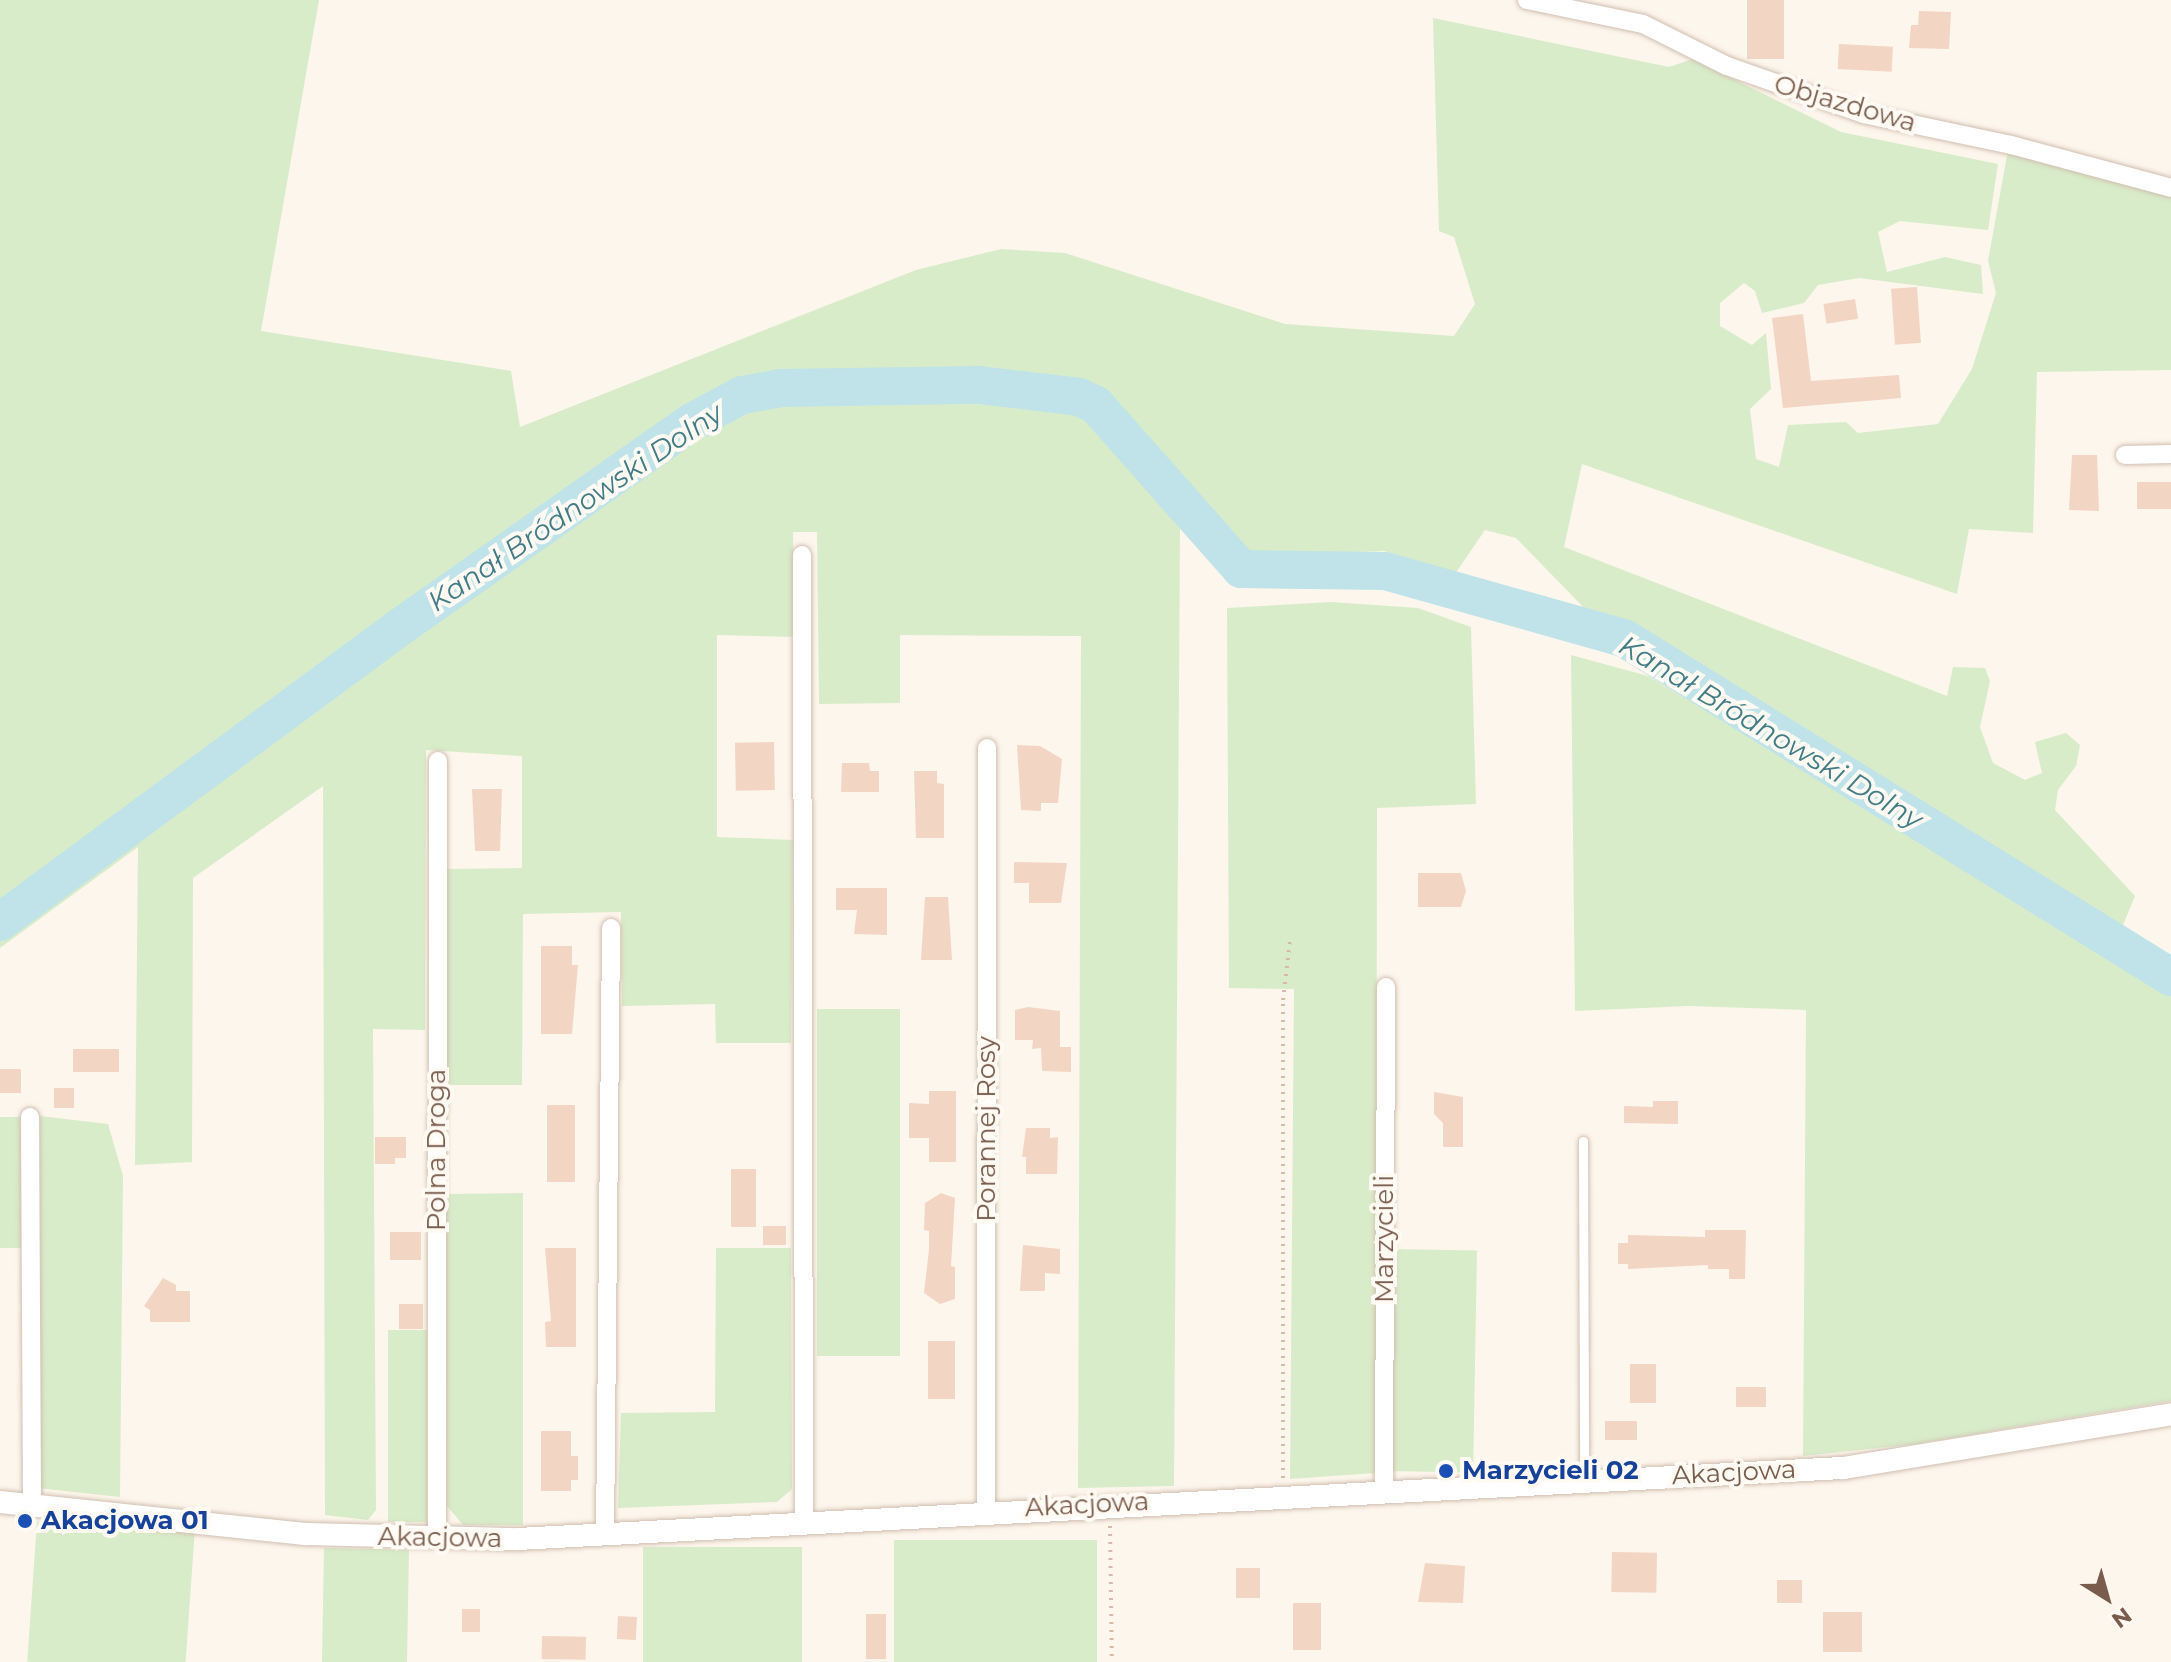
<!DOCTYPE html>
<meta charset="utf-8">
<style>
body{margin:0}
#map{position:relative;width:2171px;height:1662px;overflow:hidden;background:#fdf6ec;font-family:Montserrat,sans-serif}
div>[style]{position:absolute}
.green>*{inset:0;background:#d8ecc9;transform-origin:0 0}
.river>*{height:38px;margin:-19px;padding:0 19px;transform-origin:19px;border-radius:19px;background:#bfe3e8}
.building>*{inset:0;background:#f3d5c3;transform-origin:0 0}
.path>*{height:4px;margin-top:-2px;transform-origin:0;background:repeating-linear-gradient(90deg,#d9b8a5 0 2px,transparent 0 8px)}
.roads{filter:drop-shadow(0 0 2px #d1beb0) drop-shadow(0 0 2px #d1beb0)}
.service>*{height:9px;margin:-4.5px;padding:0 4.5px;transform-origin:4.5px;border-radius:4.5px;background:#fff}
.minor>*{height:18px;margin:-9px;padding:0 9px;transform-origin:9px;border-radius:9px;background:#fff}
.tertiary>*{height:22px;margin:-11px;padding:0 11px;transform-origin:11px;border-radius:11px;background:#fff}
.dots>*{width:22px;height:22px;translate:-50% -50%;box-sizing:border-box;border:4px solid #fffaf3;border-radius:50%}
span{translate:-50% -50%;white-space:nowrap;text-align:center;line-height:1.15;-webkit-text-stroke:8px #fffaf3;paint-order:stroke}
.street-label{font-size:26px;color:#7a5c4d}
.transit-label{font-size:26px;color:#164399;font-weight:700}
.left{translate:0 -50%;text-align:left}
.water-label{font-size:28px;color:#437c86;font-style:italic}
.north{position:absolute;left:2067px;top:1558px;width:80px;height:80px;-webkit-text-stroke:6px #fffaf3;paint-order:stroke;rotate:143deg;font-size:22px;font-weight:700;line-height:32px;text-align:center;color:#7a5c4d}
.north::after{content:'';display:block;margin:auto;width:28px;height:36px;background:#7a5c4d;clip-path:polygon(50% 0,100% 100%,50% 72%,0 100%)}
</style>
<div id="map">
<div class="green">
<i style="clip-path:polygon(0 0,319px 0,261px 331px,511px 371px,520px 427px,916px 270px,1001px 249px,1065px 253px,1285px 324px,1454px 336px,1475px 304px,1454px 237px,1439px 231px,1433px 18px,1669px 67px,1693px 59px,1841px 132px,1998px 164px,1988px 230px,1900px 221px,1878px 232px,1887px 272px,1945px 257px,1981px 265px,1983px 294px,1859px 278px,1818px 285px,1804px 303px,1762px 313px,1755px 291px,1744px 283px,1720px 303px,1720px 326px,1752px 345px,1766px 333px,1771px 389px,1750px 409px,1756px 459px,1779px 467px,1788px 425px,1846px 422px,1858px 433px,1938px 424px,1972px 369px,1996px 293px,1988px 261px,2008px 150px,2171px 196px,2171px 370px,2037px 372px,2033px 533px,1969px 529px,1957px 594px,1582px 464px,1564px 547px,1947px 696px,1953px 667px,1985px 668px,1990px 681px,1980px 727px,1993px 763px,2025px 780px,2042px 773px,2035px 742px,2066px 733px,2080px 745px,2076px 766px,2058px 790px,2055px 810px,2135px 896px,2121px 930px,2171px 960px,2171px 1401px,1915px 1444px,1803px 1456px,1806px 1010px,1688px 1006px,1575px 1011px,1571px 655px,1648px 676px,1688px 700px,1696px 669px,1593px 617px,1516px 538px,1485px 530px,1455px 574px,1384px 551px,1244px 556px,1231px 585px,1180px 527px,1174px 1486px,1078px 1488px,1081px 636px,900px 635px,900px 703px,819px 704px,817px 532px,793px 532px,794px 637px,717px 635px,717px 837px,793px 840px,791px 1043px,716px 1043px,715px 1004px,622px 1006px,621px 912px,523px 914px,522px 1085px,445px 1085px,445px 869px,522px 868px,522px 756px,426px 750px,425px 1030px,373px 1029px,376px 1510px,368px 1520px,325px 1515px,323px 786px,193px 878px,192px 1162px,135px 1165px,138px 847px,0 948px)"></i>
<i style="clip-path:polygon(1331px 602px,1418px 608px,1471px 627px,1476px 804px,1377px 808px,1376px 1473px,1290px 1479px,1294px 989px,1229px 988px,1227px 608px)"></i>
<i style="left:900px;top:1009px;width:347px;height:83px;rotate:90deg"></i>
<i style="clip-path:polygon(40px 1116px,108px 1124px,123px 1176px,120px 1497px,37px 1488px)"></i>
<i style="left:0;top:1117px;width:21px;height:131px"></i>
<i style="clip-path:polygon(523px 1193px,523px 1525px,463px 1525px,447px 1506px,446px 1194px)"></i>
<i style="clip-path:polygon(716px 1248px,791px 1248px,792px 1489px,777px 1502px,618px 1508px,621px 1413px,715px 1412px)"></i>
<i style="left:1391px;top:1249px;width:86px;height:222px;rotate:1deg"></i>
<i style="left:388px;top:1330px;width:39px;height:192px"></i>
<i style="left:37px;top:1522px;width:158px;height:140px;rotate:4deg"></i>
<i style="left:894px;top:1540px;width:203px;height:122px"></i>
<i style="left:802px;top:1547px;width:115px;height:159px;rotate:90deg"></i>
<i style="left:324px;top:1548px;width:85px;height:114px;rotate:1deg"></i>
</div>
<div class="river">
<i style="left:0;top:922px;width:497px;rotate:-36.4deg"></i>
<i style="left:400px;top:627px;width:357px;rotate:-35.1deg"></i>
<i style="left:692px;top:422px;width:57px;rotate:-28.4deg"></i>
<i style="left:742px;top:395px;width:39px;rotate:-10deg"></i>
<i style="left:780px;top:388px;width:199px;rotate:-0.9deg"></i>
<i style="left:979px;top:385px;width:101px;rotate:6.8deg"></i>
<i style="left:1079px;top:397px;width:19px;rotate:25deg"></i>
<i style="left:1096px;top:405px;width:219px;rotate:48.5deg"></i>
<i style="left:1241px;top:569px;width:144px;rotate:0.8deg"></i>
<i style="left:1385px;top:571px;width:248px;rotate:15.7deg"></i>
<i style="left:1624px;top:638px;width:644px;rotate:31.79deg"></i>
</div>
<div class="building">
<i style="left:1747px;top:0;width:37px;height:59px"></i>
<i style="clip-path:polygon(1919px 11px,1951px 12px,1949px 49px,1909px 48px,1911px 25px,1918px 25px)"></i>
<i style="left:1839px;top:44px;width:54px;height:25px;rotate:3deg"></i>
<i style="left:1917px;top:287px;width:56px;height:26px;rotate:86deg"></i>
<i style="left:1855px;top:299px;width:20px;height:32px;rotate:81deg"></i>
<i style="clip-path:polygon(1803px 314px,1811px 381px,1899px 375px,1901px 398px,1783px 408px,1772px 318px)"></i>
<i style="clip-path:polygon(2072px 455px,2097px 455px,2099px 511px,2069px 510px)"></i>
<i style="left:2137px;top:482px;width:34px;height:27px"></i>
<i style="left:774px;top:742px;width:48px;height:39px;rotate:89deg"></i>
<i style="clip-path:polygon(1017px 745px,1040px 746px,1062px 759px,1058px 803px,1041px 803px,1041px 811px,1021px 810px)"></i>
<i style="clip-path:polygon(842px 763px,869px 763px,870px 771px,879px 771px,879px 792px,841px 792px)"></i>
<i style="clip-path:polygon(914px 771px,937px 771px,937px 783px,944px 784px,944px 838px,916px 838px)"></i>
<i style="clip-path:polygon(472px 789px,502px 789px,500px 851px,475px 851px)"></i>
<i style="clip-path:polygon(1014px 862px,1067px 863px,1061px 903px,1029px 903px,1029px 883px,1014px 883px)"></i>
<i style="clip-path:polygon(1418px 873px,1461px 873px,1466px 891px,1461px 907px,1418px 907px)"></i>
<i style="clip-path:polygon(836px 888px,887px 888px,887px 935px,854px 934px,857px 910px,836px 910px)"></i>
<i style="clip-path:polygon(925px 897px,948px 897px,952px 960px,921px 960px)"></i>
<i style="clip-path:polygon(541px 946px,572px 946px,572px 965px,578px 965px,572px 1034px,541px 1034px)"></i>
<i style="clip-path:polygon(1028px 1007px,1060px 1011px,1060px 1047px,1071px 1047px,1071px 1072px,1042px 1071px,1041px 1048px,1032px 1049px,1033px 1040px,1015px 1040px,1015px 1010px)"></i>
<i style="left:73px;top:1049px;width:46px;height:23px"></i>
<i style="left:0;top:1069px;width:21px;height:24px"></i>
<i style="left:54px;top:1088px;width:20px;height:20px"></i>
<i style="clip-path:polygon(929px 1091px,956px 1091px,956px 1162px,929px 1162px,929px 1138px,909px 1138px,909px 1103px,929px 1104px)"></i>
<i style="clip-path:polygon(1434px 1092px,1463px 1097px,1463px 1147px,1443px 1147px,1443px 1123px,1434px 1114px)"></i>
<i style="clip-path:polygon(1653px 1101px,1678px 1101px,1678px 1124px,1624px 1123px,1624px 1106px,1653px 1107px)"></i>
<i style="left:547px;top:1105px;width:28px;height:77px"></i>
<i style="clip-path:polygon(1026px 1128px,1050px 1128px,1050px 1138px,1058px 1137px,1057px 1174px,1026px 1174px,1026px 1157px,1022px 1157px)"></i>
<i style="clip-path:polygon(375px 1137px,406px 1137px,406px 1158px,395px 1158px,395px 1164px,375px 1164px)"></i>
<i style="left:731px;top:1169px;width:25px;height:58px"></i>
<i style="clip-path:polygon(941px 1193px,955px 1198px,951px 1266px,955px 1267px,955px 1299px,940px 1304px,924px 1293px,929px 1249px,929px 1231px,924px 1230px,925px 1203px)"></i>
<i style="left:763px;top:1226px;width:23px;height:19px"></i>
<i style="clip-path:polygon(1705px 1230px,1746px 1230px,1745px 1279px,1729px 1279px,1729px 1269px,1708px 1269px,1708px 1265px,1628px 1269px,1628px 1264px,1618px 1264px,1618px 1243px,1628px 1243px,1628px 1235px,1705px 1237px)"></i>
<i style="left:390px;top:1232px;width:31px;height:28px"></i>
<i style="clip-path:polygon(1023px 1245px,1060px 1249px,1060px 1274px,1045px 1273px,1045px 1291px,1020px 1291px)"></i>
<i style="clip-path:polygon(545px 1248px,576px 1248px,576px 1347px,546px 1347px,545px 1322px,551px 1321px)"></i>
<i style="clip-path:polygon(163px 1278px,176px 1285px,176px 1291px,190px 1291px,190px 1322px,150px 1322px,150px 1310px,144px 1306px)"></i>
<i style="left:399px;top:1304px;width:24px;height:25px"></i>
<i style="left:928px;top:1341px;width:27px;height:58px"></i>
<i style="left:1630px;top:1364px;width:26px;height:39px"></i>
<i style="left:1736px;top:1387px;width:30px;height:20px"></i>
<i style="left:1637px;top:1421px;width:19px;height:32px;rotate:90deg"></i>
<i style="clip-path:polygon(541px 1431px,571px 1431px,571px 1456px,578px 1456px,578px 1480px,571px 1480px,571px 1491px,541px 1491px)"></i>
<i style="left:1612px;top:1552px;width:45px;height:40px;rotate:1deg"></i>
<i style="clip-path:polygon(1425px 1563px,1465px 1566px,1463px 1603px,1418px 1602px)"></i>
<i style="left:1236px;top:1568px;width:24px;height:30px"></i>
<i style="left:1777px;top:1580px;width:25px;height:23px"></i>
<i style="left:1293px;top:1603px;width:28px;height:47px"></i>
<i style="left:462px;top:1609px;width:18px;height:23px"></i>
<i style="left:1823px;top:1612px;width:39px;height:40px"></i>
<i style="left:866px;top:1614px;width:20px;height:45px"></i>
<i style="left:618px;top:1616px;width:19px;height:23px;rotate:3deg"></i>
<i style="left:542px;top:1636px;width:44px;height:23px;rotate:1deg"></i>
</div>
<div class="path">
<i style="left:1283px;top:1478px;width:478px;rotate:-90deg"></i>
<i style="left:1283px;top:1000px;width:59px;rotate:-83.2deg"></i>
<i style="left:1110px;top:1526px;width:136px;rotate:89.2deg"></i>
</div>
<div class="roads">
<div class="service">
<i style="left:1583px;top:1141px;width:340px;rotate:89.8deg"></i>
</div>
<div class="minor">
<i style="left:1527px;top:0;width:118px;rotate:11.7deg"></i>
<i style="left:1643px;top:24px;width:94px;rotate:26.6deg"></i>
<i style="left:1727px;top:66px;width:145px;rotate:19.3deg"></i>
<i style="left:1864px;top:114px;width:150px;rotate:11.9deg"></i>
<i style="left:2011px;top:145px;width:166px;rotate:15deg"></i>
<i style="left:2125px;top:455px;width:46px;rotate:-1.2deg"></i>
<i style="left:802px;top:555px;width:968px;rotate:89.88deg"></i>
<i style="left:30px;top:1117px;width:389px;rotate:89.7deg"></i>
<i style="left:1384px;top:1490px;width:503px;rotate:-89.77deg"></i>
<i style="left:986px;top:1511px;width:763px;rotate:-89.92deg"></i>
<i style="left:605px;top:1536px;width:608px;rotate:-89.43deg"></i>
<i style="left:437px;top:1539px;width:778px;rotate:-89.93deg"></i>
</div>
<div class="tertiary">
<i style="left:0;top:1502px;width:309px;rotate:6deg"></i>
<i style="left:307px;top:1534px;width:211px;rotate:1.4deg"></i>
<i style="left:518px;top:1539px;width:1327px;rotate:-3.07deg"></i>
<i style="left:1843px;top:1468px;width:332px;rotate:-9.3deg"></i>
</div>
</div>
<div class="dots">
<i style="left:1446px;top:1471px;background:#1a4fb4"></i>
<i style="left:25px;top:1521px;background:#1a4fb4"></i>
</div>
<div class="street-label">
<span style="left:1845px;top:104px;rotate:16deg">Objazdowa</span>
<span style="left:987px;top:1129px;rotate:-90deg">Porannej Rosy</span>
<span style="left:437px;top:1150px;rotate:-90deg">Polna Droga</span>
<span style="left:1385px;top:1239px;rotate:-90deg">Marzycieli</span>
<span style="left:1734px;top:1473px;rotate:-3deg">Akacjowa</span>
<span style="left:1087px;top:1505px;rotate:-3deg">Akacjowa</span>
<span style="left:440px;top:1538px;rotate:1deg">Akacjowa</span>
</div>
<div class="transit-label">
<span class="left" style="left:1462px;top:1471px">Marzycieli 02</span>
<span class="left" style="left:41px;top:1521px">Akacjowa 01</span>
</div>
<div class="water-label">
<span style="left:575px;top:507px;rotate:-34deg">Kanał Bródnowski Dolny</span>
<span style="left:1771px;top:732px;rotate:31deg">Kanał Bródnowski Dolny</span>
</div>
<div class="north">N</div>
</div>
